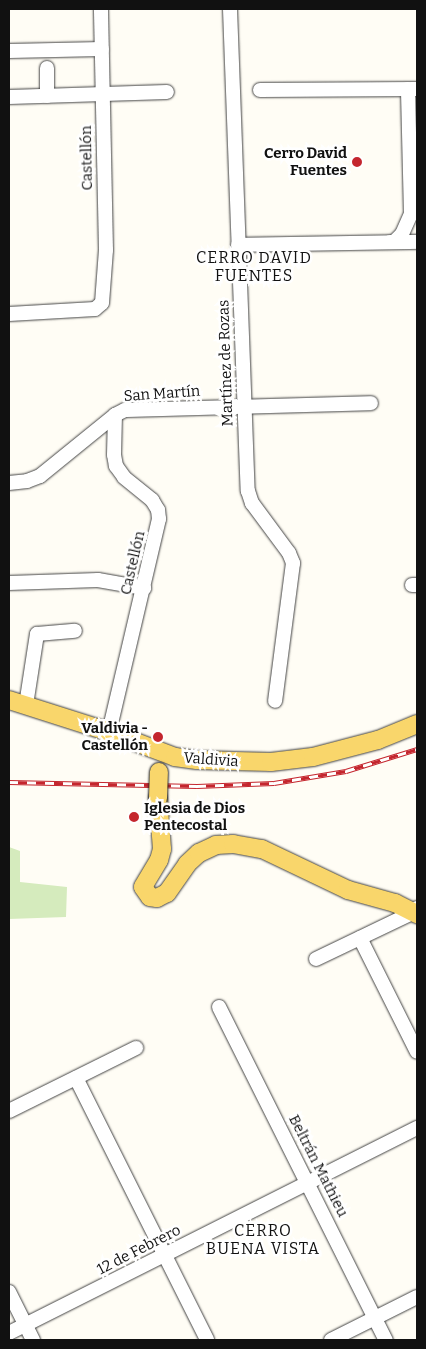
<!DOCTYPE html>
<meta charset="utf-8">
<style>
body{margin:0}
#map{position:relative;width:426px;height:1349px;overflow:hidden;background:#fffdf5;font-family:Bitter,serif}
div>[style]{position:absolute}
.green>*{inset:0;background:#d5ebbd}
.roads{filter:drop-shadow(0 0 1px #444) drop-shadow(0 0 1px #444)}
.minor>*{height:14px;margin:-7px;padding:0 7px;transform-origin:7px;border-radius:7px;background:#fff}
.major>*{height:18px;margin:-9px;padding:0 9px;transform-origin:9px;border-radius:9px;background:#f9d66b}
.rail>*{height:5px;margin-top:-2.5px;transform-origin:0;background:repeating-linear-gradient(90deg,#fff 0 9px,#c4262e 0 18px);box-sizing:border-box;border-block:1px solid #c4262e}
.bridges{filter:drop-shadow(0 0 1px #222) drop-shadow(0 0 1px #222)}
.major-bridge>*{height:18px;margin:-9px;padding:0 9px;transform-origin:9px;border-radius:9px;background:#f9d66b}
.dots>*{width:14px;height:14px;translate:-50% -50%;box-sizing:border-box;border:2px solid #fff;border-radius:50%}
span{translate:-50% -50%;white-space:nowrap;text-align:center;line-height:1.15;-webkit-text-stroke:5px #fff;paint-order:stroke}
.poi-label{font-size:15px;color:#111;font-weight:700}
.right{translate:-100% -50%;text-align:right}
.left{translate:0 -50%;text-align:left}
.street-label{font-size:15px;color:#111}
.neighbourhood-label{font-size:16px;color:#111;letter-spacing:1px}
.frame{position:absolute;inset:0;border:10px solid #111;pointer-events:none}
</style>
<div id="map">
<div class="green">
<i style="clip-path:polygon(9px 847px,20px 851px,20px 882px,67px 887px,66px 917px,9px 919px)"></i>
</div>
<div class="roads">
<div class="minor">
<i style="left:230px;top:9px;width:482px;rotate:87.9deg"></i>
<i style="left:248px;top:491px;width:13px;rotate:72deg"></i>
<i style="left:252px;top:503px;width:62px;rotate:53.5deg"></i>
<i style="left:289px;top:553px;width:11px;rotate:68deg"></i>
<i style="left:293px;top:563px;width:139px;rotate:97.4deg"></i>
<i style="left:9px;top:51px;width:93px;rotate:-1.2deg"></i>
<i style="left:47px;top:68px;width:28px;rotate:90deg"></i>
<i style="left:260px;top:90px;width:157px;rotate:-0.4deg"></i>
<i style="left:9px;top:97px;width:158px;rotate:-1.8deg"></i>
<i style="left:390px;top:242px;width:4px"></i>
<i style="left:394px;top:242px;width:11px;rotate:-45deg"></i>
<i style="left:402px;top:234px;width:22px;rotate:-66deg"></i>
<i style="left:411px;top:214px;width:125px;rotate:-91.4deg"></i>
<i style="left:238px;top:245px;width:179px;rotate:-1deg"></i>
<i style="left:9px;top:314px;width:86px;rotate:-3.3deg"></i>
<i style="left:95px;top:309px;width:9px;rotate:-41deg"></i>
<i style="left:102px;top:303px;width:53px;rotate:-85.7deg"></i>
<i style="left:106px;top:250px;width:241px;rotate:-91.2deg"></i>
<i style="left:9px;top:483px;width:18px;rotate:-6deg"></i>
<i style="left:27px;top:481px;width:14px;rotate:-21deg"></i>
<i style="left:40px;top:476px;width:97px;rotate:-39.1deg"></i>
<i style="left:115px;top:415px;width:11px;rotate:-27deg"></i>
<i style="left:125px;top:410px;width:246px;rotate:-1.6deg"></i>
<i style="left:9px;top:583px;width:89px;rotate:-1.9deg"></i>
<i style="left:98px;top:580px;width:47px;rotate:9.9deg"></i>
<i style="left:412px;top:585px;width:5px"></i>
<i style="left:26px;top:705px;width:72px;rotate:-81.2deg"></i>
<i style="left:37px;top:634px;width:38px;rotate:-5deg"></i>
<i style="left:109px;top:732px;width:219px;rotate:-76.8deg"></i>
<i style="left:159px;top:519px;width:9px;rotate:-96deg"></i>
<i style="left:158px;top:510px;width:12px;rotate:-121deg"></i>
<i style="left:152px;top:500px;width:36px;rotate:-141deg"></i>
<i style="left:124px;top:477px;width:14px;rotate:-126deg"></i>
<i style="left:116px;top:466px;width:11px;rotate:-100deg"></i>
<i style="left:114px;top:455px;width:40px;rotate:-88.6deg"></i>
<i style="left:360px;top:938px;width:127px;rotate:63.4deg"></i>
<i style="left:316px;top:959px;width:109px;rotate:-25.6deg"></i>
<i style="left:414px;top:912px;width:5px;rotate:-53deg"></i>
<i style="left:219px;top:1007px;width:373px;rotate:63.4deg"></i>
<i style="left:76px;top:1078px;width:293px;rotate:63.4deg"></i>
<i style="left:9px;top:1111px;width:142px;rotate:-26.4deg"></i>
<i style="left:9px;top:1292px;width:54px;rotate:63.4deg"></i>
<i style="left:9px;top:1333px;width:457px;rotate:-26.7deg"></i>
<i style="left:331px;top:1340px;width:96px;rotate:-26.6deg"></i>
</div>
<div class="major">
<i style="left:9px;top:700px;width:105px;rotate:17.7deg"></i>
<i style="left:109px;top:732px;width:71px;rotate:20.7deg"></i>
<i style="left:175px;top:757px;width:22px;rotate:8deg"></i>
<i style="left:197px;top:760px;width:74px;rotate:1.5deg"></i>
<i style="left:271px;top:762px;width:42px;rotate:-6.8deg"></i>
<i style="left:313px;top:757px;width:67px;rotate:-14.7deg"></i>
<i style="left:378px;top:740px;width:42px;rotate:-22.3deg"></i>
<i style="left:158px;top:798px;width:51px;rotate:85.5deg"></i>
<i style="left:162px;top:849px;width:11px;rotate:105deg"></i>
<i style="left:159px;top:860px;width:31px;rotate:121deg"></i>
<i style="left:143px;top:887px;width:12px;rotate:55deg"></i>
<i style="left:150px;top:897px;width:7px;rotate:8deg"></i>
<i style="left:157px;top:898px;width:11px;rotate:-27deg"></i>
<i style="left:167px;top:893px;width:35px;rotate:-55deg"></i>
<i style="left:187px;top:864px;width:16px;rotate:-43deg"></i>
<i style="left:199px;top:853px;width:19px;rotate:-25deg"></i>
<i style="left:216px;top:845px;width:17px;rotate:-3deg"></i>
<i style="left:233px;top:844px;width:29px;rotate:10deg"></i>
<i style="left:262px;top:849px;width:95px;rotate:25.5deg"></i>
<i style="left:348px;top:890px;width:49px;rotate:15.5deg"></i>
<i style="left:395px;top:903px;width:25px;rotate:27deg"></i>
</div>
</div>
<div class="rail">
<i style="left:9px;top:782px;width:188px;rotate:1.2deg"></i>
<i style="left:197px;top:786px;width:77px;rotate:-2.2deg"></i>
<i style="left:274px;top:783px;width:73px;rotate:-9.5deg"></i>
<i style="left:346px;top:771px;width:74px;rotate:-17.2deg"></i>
</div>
<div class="bridges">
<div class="major-bridge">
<i style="left:158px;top:798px;width:26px;rotate:-88deg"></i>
</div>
</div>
<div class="dots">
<i style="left:357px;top:162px;background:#c4262e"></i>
<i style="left:158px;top:737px;background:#c4262e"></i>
<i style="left:134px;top:817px;background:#c4262e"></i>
</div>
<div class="poi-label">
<span class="right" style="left:347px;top:162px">Cerro David<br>Fuentes</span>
<span class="right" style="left:148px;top:737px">Valdivia -<br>Castellón</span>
<span class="left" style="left:144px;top:817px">Iglesia de Dios<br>Pentecostal</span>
</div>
<div class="street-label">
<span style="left:87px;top:158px;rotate:-91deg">Castellón</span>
<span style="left:226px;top:363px;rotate:-92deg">Martínez de Rozas</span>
<span style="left:162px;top:394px;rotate:-4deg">San Martín</span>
<span style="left:133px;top:563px;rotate:-77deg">Castellón</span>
<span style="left:211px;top:760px;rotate:4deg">Valdivia</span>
<span style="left:318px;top:1166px;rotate:63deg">Beltrán Mathieu</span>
<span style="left:139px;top:1250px;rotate:-27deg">12 de Febrero</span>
</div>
<div class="neighbourhood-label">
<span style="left:254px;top:267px">CERRO DAVID<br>FUENTES</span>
<span style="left:263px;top:1240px">CERRO<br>BUENA VISTA</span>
</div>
<div class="frame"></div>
</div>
